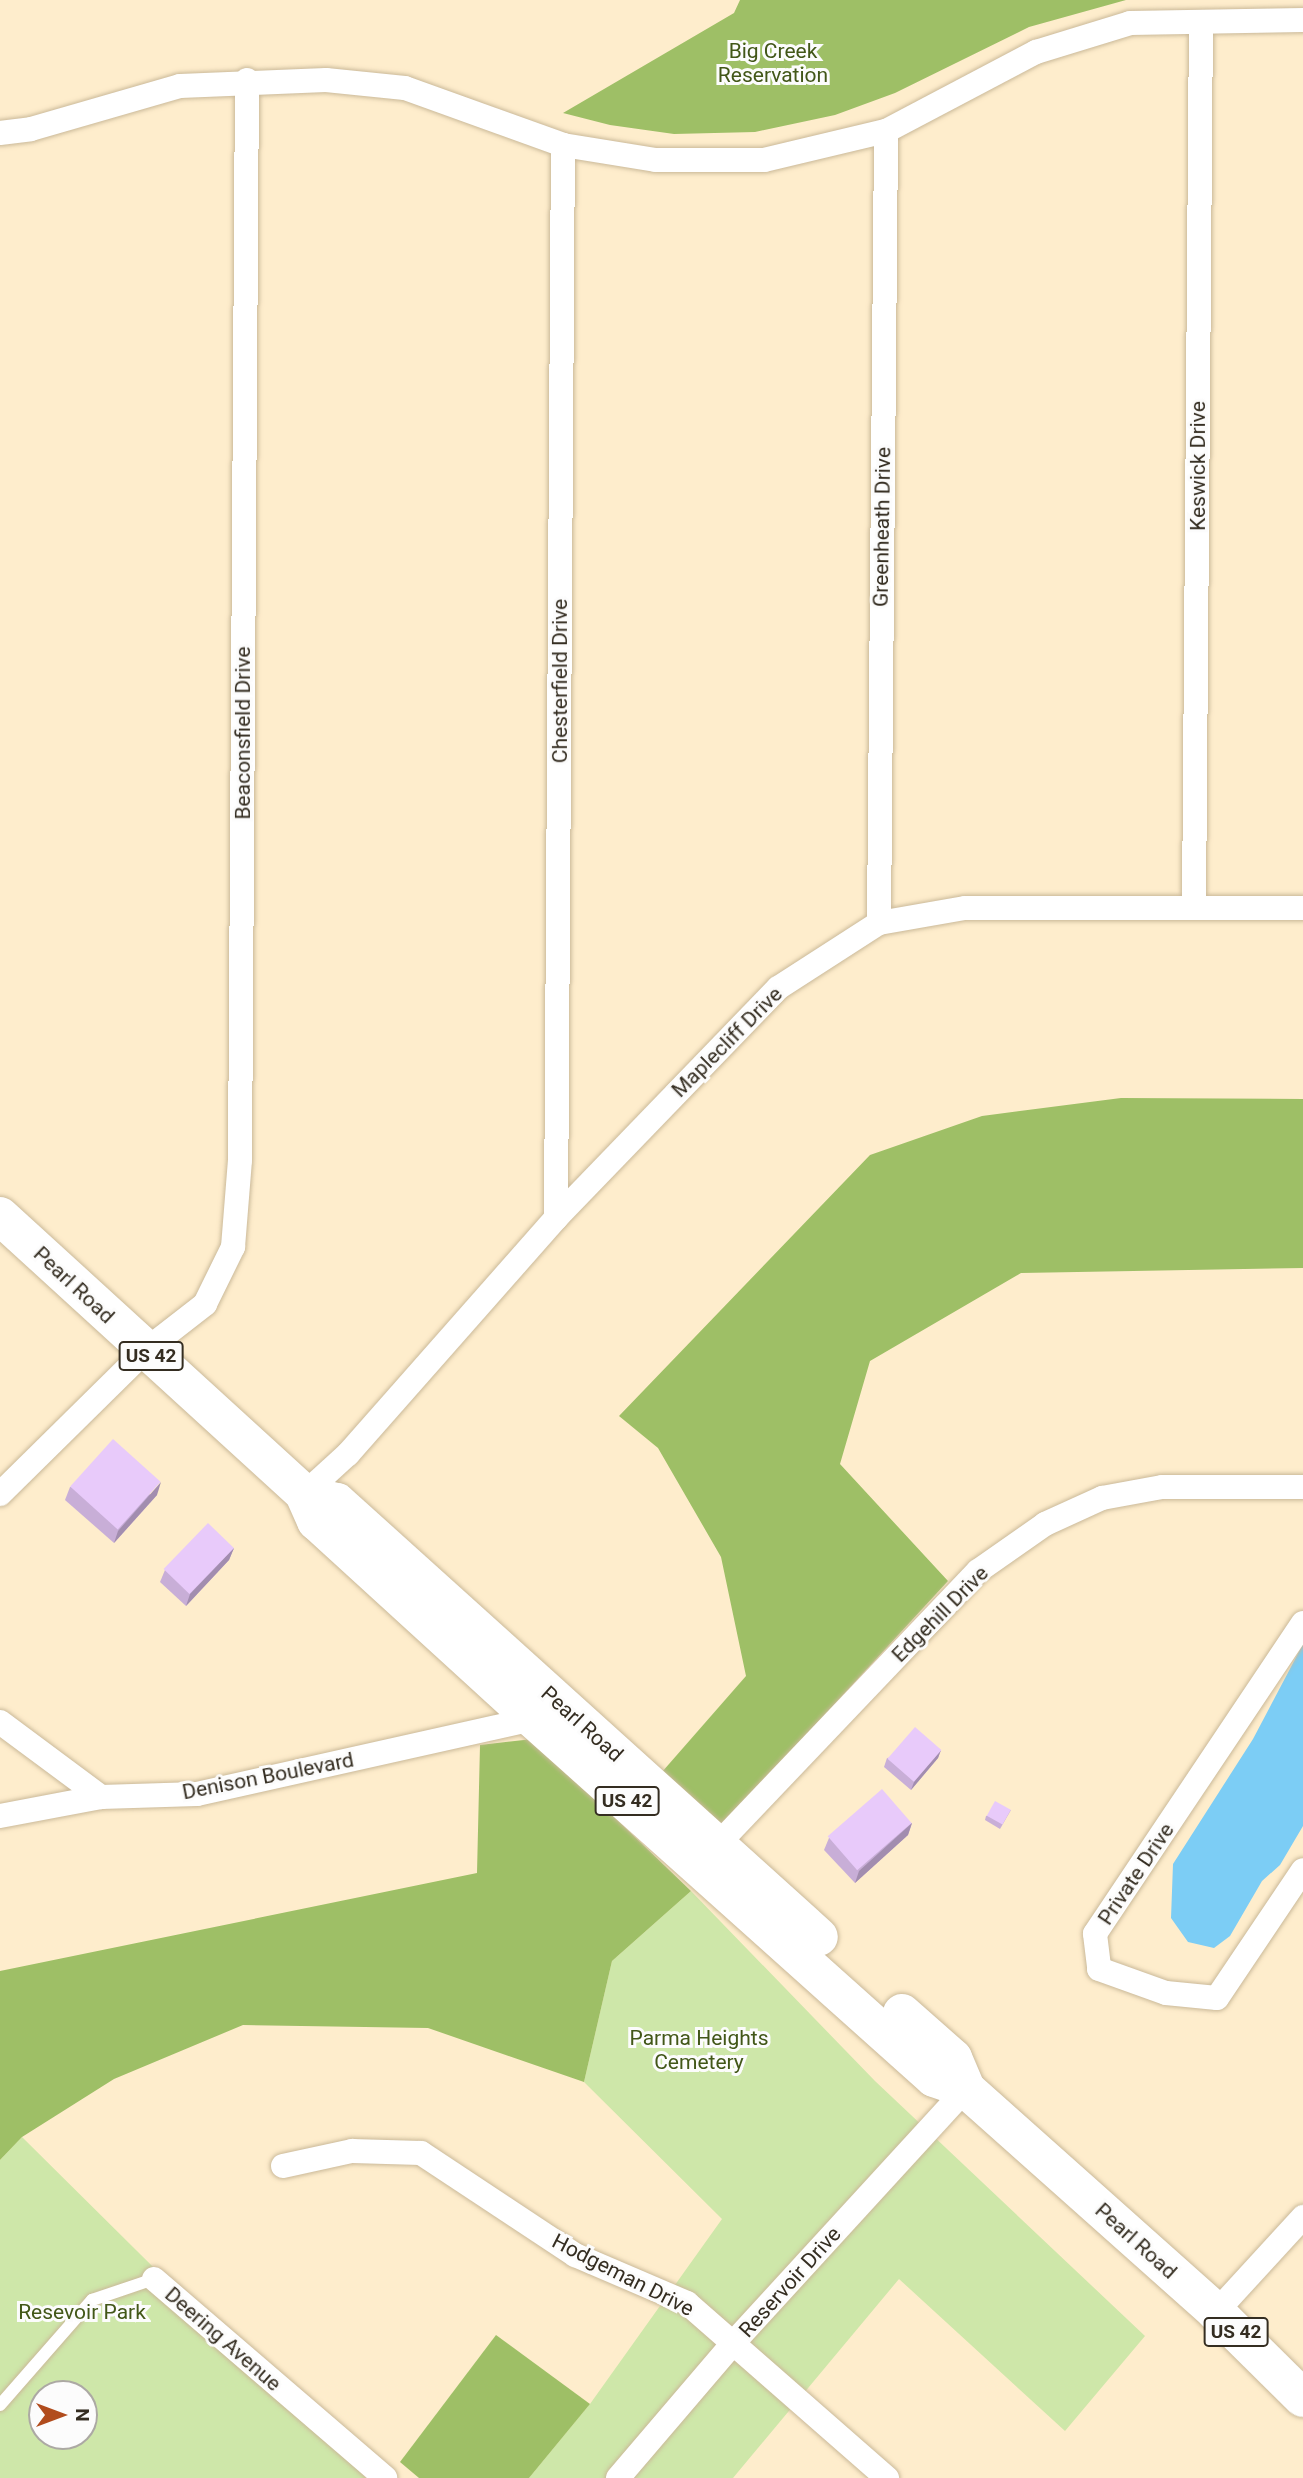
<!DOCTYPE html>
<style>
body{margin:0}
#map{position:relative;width:1303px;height:2478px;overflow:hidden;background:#feedcc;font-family:Roboto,sans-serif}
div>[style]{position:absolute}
.green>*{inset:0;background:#cee7a9}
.forest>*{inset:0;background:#9ebf66}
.water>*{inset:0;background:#7ccdf5}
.roads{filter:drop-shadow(0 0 2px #cab999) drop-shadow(0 0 2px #cab999)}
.lane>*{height:12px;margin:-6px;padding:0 6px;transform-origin:6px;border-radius:6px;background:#fff}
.street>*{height:24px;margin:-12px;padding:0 12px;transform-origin:12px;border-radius:12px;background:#fff}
.primary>*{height:38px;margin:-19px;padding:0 19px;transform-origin:19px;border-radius:19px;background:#fff}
.wall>*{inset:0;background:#c8aed7}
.shaded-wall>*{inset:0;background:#a28daf}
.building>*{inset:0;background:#e8cafa;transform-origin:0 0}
span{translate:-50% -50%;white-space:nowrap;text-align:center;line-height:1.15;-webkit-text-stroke:6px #fcfcfc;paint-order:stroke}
.shield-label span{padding:2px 5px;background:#fcfcfc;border:2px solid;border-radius:5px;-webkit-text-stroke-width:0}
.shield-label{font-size:19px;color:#342d21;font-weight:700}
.park-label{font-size:21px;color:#425718}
.street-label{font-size:21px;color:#342d21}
.north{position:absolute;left:28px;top:2380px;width:70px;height:70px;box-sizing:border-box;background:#fcfcfc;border:2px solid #aca9a4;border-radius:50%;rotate:90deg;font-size:19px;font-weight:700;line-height:28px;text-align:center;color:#342d21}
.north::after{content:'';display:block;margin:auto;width:24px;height:32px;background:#b14c1d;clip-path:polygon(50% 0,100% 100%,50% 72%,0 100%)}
</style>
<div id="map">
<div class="green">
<i style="clip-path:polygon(691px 1891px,875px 2081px,1145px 2336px,1065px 2431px,899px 2279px,733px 2478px,529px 2478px,590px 2404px,722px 2219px,584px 2082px,612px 1961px)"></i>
<i style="clip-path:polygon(evenodd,22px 2137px,366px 2478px,0 2478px,0 2160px,22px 2137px,42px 2394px,84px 2394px,84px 2436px,42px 2436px,42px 2394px)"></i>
</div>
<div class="forest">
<i style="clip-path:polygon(740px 0,1126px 0,1029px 27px,895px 93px,835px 115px,755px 132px,674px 134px,610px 125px,563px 113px,734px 13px)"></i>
<i style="clip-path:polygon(1121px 1098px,1303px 1099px,1303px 1268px,1021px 1273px,870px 1361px,840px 1464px,948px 1581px,723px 1825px,662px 1772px,746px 1676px,721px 1557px,658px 1448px,619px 1416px,870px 1155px,982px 1116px)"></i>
<i style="clip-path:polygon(533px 1739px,691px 1891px,612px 1961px,584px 2082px,428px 2028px,243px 2025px,114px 2079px,22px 2137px,0 2160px,0 1971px,477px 1873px,480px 1745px)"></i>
<i style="clip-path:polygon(496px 2335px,590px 2404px,529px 2478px,419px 2478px,400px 2462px)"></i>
</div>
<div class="water">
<i style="clip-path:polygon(1303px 1644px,1303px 1826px,1280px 1865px,1262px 1881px,1230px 1936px,1214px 1948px,1188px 1942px,1171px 1918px,1173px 1864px,1253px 1739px)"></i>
</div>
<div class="roads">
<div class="lane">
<i style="left:0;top:2405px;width:140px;rotate:-48.8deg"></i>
<i style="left:92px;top:2300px;width:65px;rotate:-18.7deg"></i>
</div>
<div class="street">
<i style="left:0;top:133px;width:31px;rotate:-7deg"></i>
<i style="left:31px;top:129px;width:155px;rotate:-16.1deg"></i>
<i style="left:180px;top:86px;width:146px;rotate:-2.4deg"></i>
<i style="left:326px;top:80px;width:79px;rotate:5.8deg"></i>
<i style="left:405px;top:88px;width:168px;rotate:19.8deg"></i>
<i style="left:563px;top:145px;width:94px;rotate:9.2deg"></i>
<i style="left:656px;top:160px;width:108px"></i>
<i style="left:764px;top:160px;width:125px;rotate:-13.4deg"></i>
<i style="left:886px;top:131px;width:170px;rotate:-27.8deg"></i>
<i style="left:1036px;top:52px;width:98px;rotate:-17.1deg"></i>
<i style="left:1130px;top:23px;width:173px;rotate:-1deg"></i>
<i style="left:1194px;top:908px;width:885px;rotate:-89.55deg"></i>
<i style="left:879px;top:923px;width:792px;rotate:-89.49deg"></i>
<i style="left:556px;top:1218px;width:1073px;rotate:-89.63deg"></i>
<i style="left:0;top:1494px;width:205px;rotate:-44.6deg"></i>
<i style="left:146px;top:1350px;width:75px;rotate:-37.9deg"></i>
<i style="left:205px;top:1304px;width:64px;rotate:-63.8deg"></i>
<i style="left:233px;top:1247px;width:87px;rotate:-85.4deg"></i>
<i style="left:240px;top:1160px;width:1080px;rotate:-89.63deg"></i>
<i style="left:304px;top:1494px;width:59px;rotate:-42.3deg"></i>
<i style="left:348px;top:1454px;width:315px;rotate:-48.6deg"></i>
<i style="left:556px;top:1218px;width:320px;rotate:-46deg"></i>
<i style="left:778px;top:988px;width:120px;rotate:-32.8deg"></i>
<i style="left:879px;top:923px;width:87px;rotate:-9.9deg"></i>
<i style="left:965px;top:908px;width:338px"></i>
<i style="left:1303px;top:1623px;width:374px;rotate:123.8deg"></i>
<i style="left:1095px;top:1934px;width:35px;rotate:83deg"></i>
<i style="left:1099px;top:1969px;width:71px;rotate:19.7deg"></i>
<i style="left:1166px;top:1993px;width:51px;rotate:5.6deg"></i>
<i style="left:1217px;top:1998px;width:154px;rotate:-56.1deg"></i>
<i style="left:0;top:1722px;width:126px;rotate:36.6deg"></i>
<i style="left:0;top:1816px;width:103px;rotate:-10.7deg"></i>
<i style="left:101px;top:1797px;width:96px;rotate:-1.8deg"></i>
<i style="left:197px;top:1794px;width:344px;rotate:-12.6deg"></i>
<i style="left:718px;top:1844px;width:377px;rotate:-46.4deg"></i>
<i style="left:978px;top:1571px;width:82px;rotate:-35deg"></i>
<i style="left:1045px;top:1524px;width:63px;rotate:-24.5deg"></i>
<i style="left:1102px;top:1498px;width:61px;rotate:-10.4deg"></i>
<i style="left:1162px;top:1487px;width:141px"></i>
<i style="left:283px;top:2166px;width:71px;rotate:-12.3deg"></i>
<i style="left:352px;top:2151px;width:69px;rotate:1.7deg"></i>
<i style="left:421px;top:2153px;width:185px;rotate:33.5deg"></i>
<i style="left:575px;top:2255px;width:122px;rotate:23.2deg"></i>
<i style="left:687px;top:2303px;width:266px;rotate:41.2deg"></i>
<i style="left:154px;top:2279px;width:305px;rotate:40.7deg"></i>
<i style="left:1216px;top:2312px;width:129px;rotate:-47.5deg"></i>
<i style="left:618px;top:2478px;width:180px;rotate:-49.5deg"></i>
<i style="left:735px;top:2341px;width:342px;rotate:-47.5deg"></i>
</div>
<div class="primary">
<i style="left:0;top:1216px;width:412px;rotate:42.4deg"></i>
<i style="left:304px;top:1494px;width:30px;rotate:66deg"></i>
<i style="left:316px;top:1521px;width:294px;rotate:42.4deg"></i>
<i style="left:533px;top:1719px;width:538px;rotate:41.84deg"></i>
<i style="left:934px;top:2078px;width:34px;rotate:19deg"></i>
<i style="left:966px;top:2089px;width:335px;rotate:41.7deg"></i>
<i style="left:1216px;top:2312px;width:122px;rotate:44.7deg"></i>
<i style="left:304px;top:1494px;width:34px;rotate:14deg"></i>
<i style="left:337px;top:1502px;width:649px;rotate:42.07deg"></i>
<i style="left:902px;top:2013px;width:68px;rotate:41.4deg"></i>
<i style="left:953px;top:2058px;width:34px;rotate:67deg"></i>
</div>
</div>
<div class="wall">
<i style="clip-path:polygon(70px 1487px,157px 1495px,114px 1543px,65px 1500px)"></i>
<i style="clip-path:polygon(234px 1548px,229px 1560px,186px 1606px,160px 1582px,165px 1570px)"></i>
<i style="clip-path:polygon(941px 1750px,938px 1758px,911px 1790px,884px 1767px,887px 1758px)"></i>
<i style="clip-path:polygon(1011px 1810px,1000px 1829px,985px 1820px,986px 1816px)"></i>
<i style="clip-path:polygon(912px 1823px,908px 1835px,855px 1883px,824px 1850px,829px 1838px)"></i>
</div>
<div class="shaded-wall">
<i style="clip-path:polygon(161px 1482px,157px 1495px,114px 1543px,118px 1531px)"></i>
<i style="clip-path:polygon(234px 1548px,229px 1560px,186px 1606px,190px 1594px)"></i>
<i style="clip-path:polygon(941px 1750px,938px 1758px,911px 1790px,914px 1782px)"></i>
<i style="clip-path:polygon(912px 1823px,908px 1835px,855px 1883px,859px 1871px)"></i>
</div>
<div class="building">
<i style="left:113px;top:1439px;width:64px;height:64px;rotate:42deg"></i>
<i style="left:208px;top:1523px;width:36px;height:64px;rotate:44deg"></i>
<i style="left:915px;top:1727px;width:35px;height:42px;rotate:41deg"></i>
<i style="left:882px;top:1789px;width:45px;height:72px;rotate:49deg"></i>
<i style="left:995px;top:1801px;width:18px;height:17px;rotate:29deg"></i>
</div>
<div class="shield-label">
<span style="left:151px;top:1356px">US 42</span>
<span style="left:627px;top:1801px">US 42</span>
<span style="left:1236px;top:2332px">US 42</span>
</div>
<div class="park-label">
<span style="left:773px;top:63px">Big Creek<br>Reservation</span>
<span style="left:699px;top:2050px">Parma Heights<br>Cemetery</span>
<span style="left:82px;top:2312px">Resevoir Park</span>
</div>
<div class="street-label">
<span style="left:1198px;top:466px;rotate:-90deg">Keswick Drive</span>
<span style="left:882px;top:527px;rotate:-89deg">Greenheath Drive</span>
<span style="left:560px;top:681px;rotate:-90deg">Chesterfield Drive</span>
<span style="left:243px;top:733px;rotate:-90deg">Beaconsfield Drive</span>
<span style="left:727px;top:1042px;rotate:-45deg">Maplecliff Drive</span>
<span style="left:74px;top:1285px;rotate:43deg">Pearl Road</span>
<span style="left:940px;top:1614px;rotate:-45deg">Edgehill Drive</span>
<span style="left:582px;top:1724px;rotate:42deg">Pearl Road</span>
<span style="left:268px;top:1776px;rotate:-11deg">Denison Boulevard</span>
<span style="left:1136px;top:1874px;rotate:-56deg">Private Drive</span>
<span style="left:1136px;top:2241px;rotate:42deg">Pearl Road</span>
<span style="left:623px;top:2275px;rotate:27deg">Hodgeman Drive</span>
<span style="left:790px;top:2282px;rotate:-48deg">Reservoir Drive</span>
<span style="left:223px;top:2339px;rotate:41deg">Deering Avenue</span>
</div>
<div class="north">N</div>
</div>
